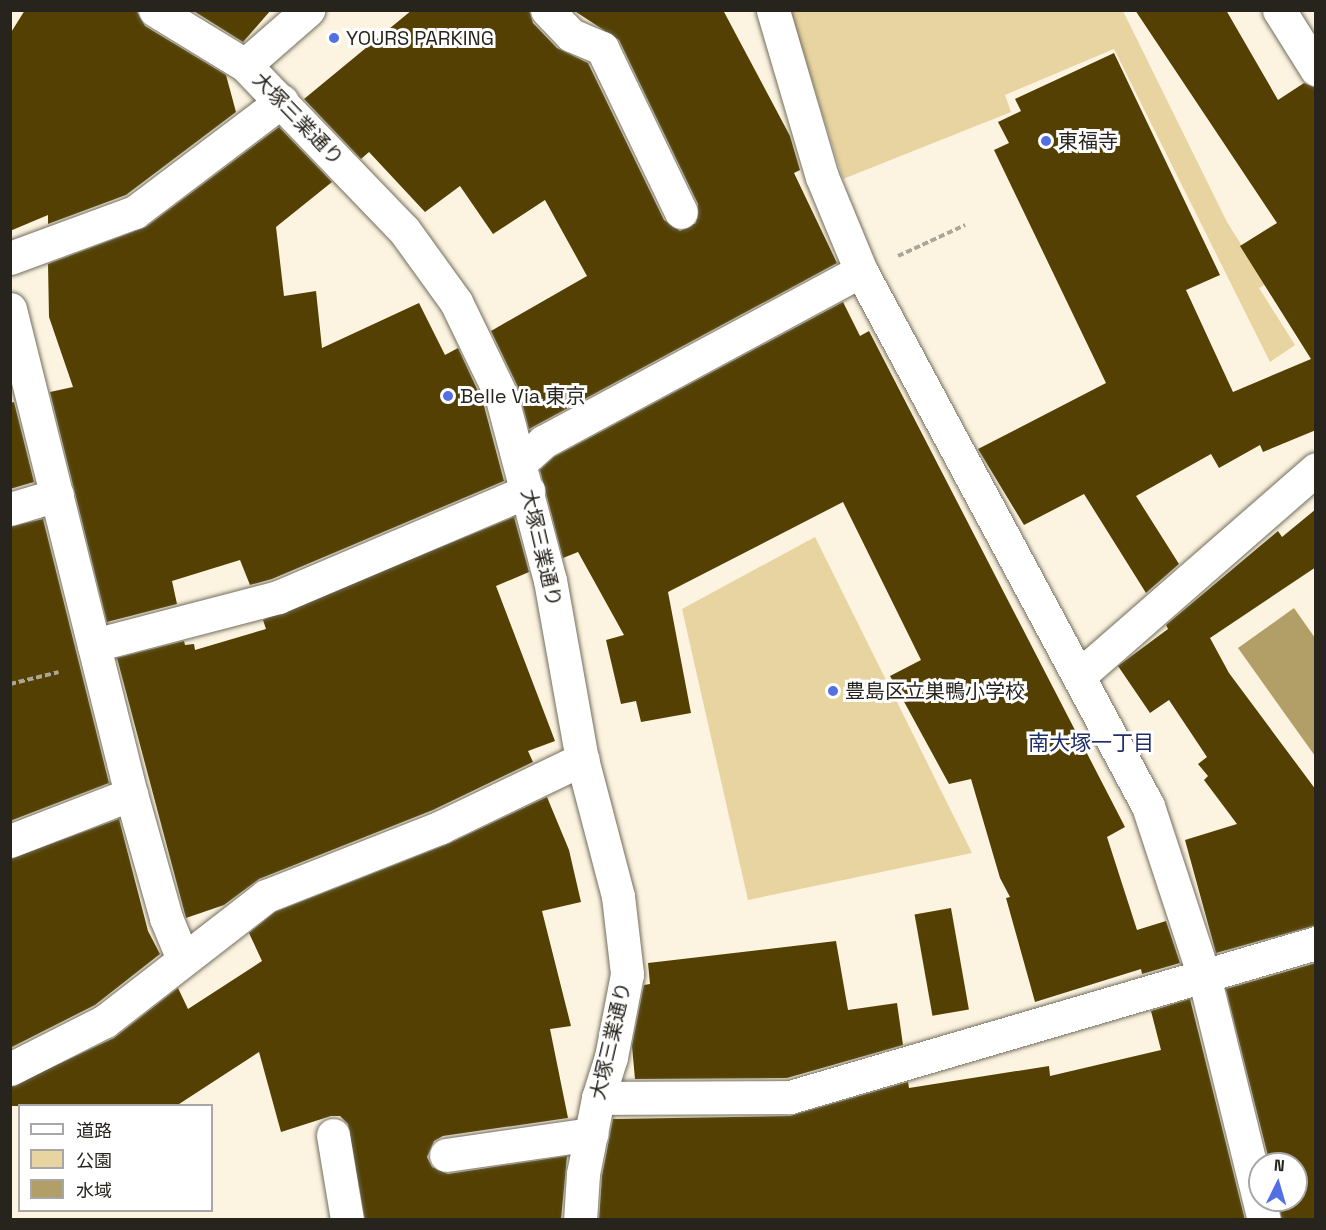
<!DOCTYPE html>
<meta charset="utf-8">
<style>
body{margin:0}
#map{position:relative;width:1326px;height:1230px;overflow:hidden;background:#fcf4e1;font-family:"Space Grotesk","Noto Sans JP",sans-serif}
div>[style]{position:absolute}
.green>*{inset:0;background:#e7d4a0}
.water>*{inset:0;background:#b29e67}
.building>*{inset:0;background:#534002;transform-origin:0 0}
.path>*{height:4px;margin-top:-2px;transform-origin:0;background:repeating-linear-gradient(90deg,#aca697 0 6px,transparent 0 9px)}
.roads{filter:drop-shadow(0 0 2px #736d5c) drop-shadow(0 0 2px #736d5c)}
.minor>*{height:33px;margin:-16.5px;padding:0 16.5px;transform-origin:16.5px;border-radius:16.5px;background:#fff}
.dots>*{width:16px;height:16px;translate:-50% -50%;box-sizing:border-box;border:3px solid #fff;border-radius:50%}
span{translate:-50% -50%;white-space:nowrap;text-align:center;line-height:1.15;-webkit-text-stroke:6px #fff;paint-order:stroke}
.poi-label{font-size:20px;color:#27241d}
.left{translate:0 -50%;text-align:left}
.street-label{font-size:20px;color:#27241d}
.neighbourhood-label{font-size:21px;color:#212f67}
.frame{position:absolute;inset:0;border:12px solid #27241d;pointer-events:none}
.legend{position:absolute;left:18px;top:1104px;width:195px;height:108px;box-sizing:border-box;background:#fff;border:2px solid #a9a7a5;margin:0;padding:8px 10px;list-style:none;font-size:18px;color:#27241d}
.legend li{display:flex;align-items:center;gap:12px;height:30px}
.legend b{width:30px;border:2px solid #a9a7a5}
.north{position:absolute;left:1248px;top:1152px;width:60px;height:60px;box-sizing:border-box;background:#fff;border:2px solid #a9a7a5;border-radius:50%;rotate:5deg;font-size:16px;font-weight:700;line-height:24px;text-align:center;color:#27241d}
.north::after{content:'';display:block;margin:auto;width:21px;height:27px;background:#526fe4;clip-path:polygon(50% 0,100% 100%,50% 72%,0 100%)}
</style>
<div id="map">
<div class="green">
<i style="clip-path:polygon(790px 11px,1123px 11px,1227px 222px,1266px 284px,1259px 288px,1295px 345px,1270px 362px,1114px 49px,1005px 95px,1011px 112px,843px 179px)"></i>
<i style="clip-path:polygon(815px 537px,972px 853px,748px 900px,682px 609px)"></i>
</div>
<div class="water">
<i style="clip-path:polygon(1294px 608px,1315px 638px,1315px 756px,1238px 648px)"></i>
</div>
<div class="building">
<i style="clip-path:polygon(25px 10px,136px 10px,145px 26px,226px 75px,236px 112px,126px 195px,48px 224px,48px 215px,10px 231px,10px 34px)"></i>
<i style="clip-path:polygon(192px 10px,271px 10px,243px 42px)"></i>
<i style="clip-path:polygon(412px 10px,529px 10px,533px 23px,557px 48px,588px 63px,664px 220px,680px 231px,696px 223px,698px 204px,619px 40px,573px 10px,723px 10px,790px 136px,800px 170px,794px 173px,837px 263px,529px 429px,518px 387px,491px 331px,587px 276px,545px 200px,493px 234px,460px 186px,425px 212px,369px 152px,361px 159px,304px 99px)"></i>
<i style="clip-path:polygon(1135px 10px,1226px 10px,1278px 100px,1304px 83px,1316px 88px,1316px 430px,1263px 452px,1260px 445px,1219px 468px,1211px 454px,1136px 496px,1179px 564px,1146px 593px,1084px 494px,1024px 525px,978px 449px,1106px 383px,994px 150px,1009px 143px,998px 122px,1021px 111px,1015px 99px,1114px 53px,1220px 275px,1186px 290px,1233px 392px,1311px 359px,1240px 246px,1277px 223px)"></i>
<i style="clip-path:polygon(279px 127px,332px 182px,276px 227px,284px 296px,316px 291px,322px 348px,419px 303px,445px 355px,458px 348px,483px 402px,504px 481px,272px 579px,250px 585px,240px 560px,172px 581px,177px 604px,107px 622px,50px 392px,73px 387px,49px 317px,48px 264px,146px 227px)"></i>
<i style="clip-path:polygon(843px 302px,860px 336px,869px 331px,1125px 827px,1107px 837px,1137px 930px,1166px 921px,1180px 963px,1142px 974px,1141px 969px,1035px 1002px,1006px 898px,1010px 897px,1000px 878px,971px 779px,949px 784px,890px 676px,921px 660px,843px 502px,668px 592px,691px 713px,641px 722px,636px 701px,621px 704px,606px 640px,624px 635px,578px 552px,563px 558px,540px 470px,554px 457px)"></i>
<i style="clip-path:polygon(14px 402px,34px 482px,10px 489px,10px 403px)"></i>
<i style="clip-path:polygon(1316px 509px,1316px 567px,1210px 638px,1229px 673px,1316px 790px,1316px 925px,1216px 953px,1185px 840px,1237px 824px,1204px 780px,1208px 776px,1198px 764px,1207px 757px,1169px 700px,1150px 713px,1118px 666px,1168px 629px,1166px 625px,1278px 531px,1282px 537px)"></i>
<i style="clip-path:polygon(514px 517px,529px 572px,496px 586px,555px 741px,528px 751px,533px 762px,433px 810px,259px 879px,224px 905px,186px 918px,117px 658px,184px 641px,185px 645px,194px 644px,195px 650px,266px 629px,263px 620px)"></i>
<i style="clip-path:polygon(43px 519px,109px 783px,10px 821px,10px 527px)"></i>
<i style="clip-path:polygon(547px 797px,569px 850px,581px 902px,542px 911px,571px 1026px,550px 1029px,568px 1118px,443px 1136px,434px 1141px,427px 1157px,432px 1167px,448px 1174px,567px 1156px,561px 1220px,365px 1220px,348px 1124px,340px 1116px,331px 1116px,281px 1132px,259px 1052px,176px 1106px,10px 1106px,10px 1087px,114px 1038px,178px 988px,188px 1009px,262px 961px,249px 933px,275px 912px,448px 844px)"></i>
<i style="clip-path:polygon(119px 819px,148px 931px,160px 954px,95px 1005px,10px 1048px,10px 859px)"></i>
<i style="left:951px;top:908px;width:103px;height:37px;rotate:80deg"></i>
<i style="clip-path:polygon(836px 941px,848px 1010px,897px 1003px,903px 1045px,787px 1078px,635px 1079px,632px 1046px,644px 985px,650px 984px,648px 963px)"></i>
<i style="clip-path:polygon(1316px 963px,1316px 1220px,1282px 1220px,1278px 1200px,1296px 1200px,1296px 1164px,1270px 1164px,1226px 989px)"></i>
<i style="clip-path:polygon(1190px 999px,1245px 1220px,599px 1220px,602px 1176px,613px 1119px,790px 1116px,908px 1082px,909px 1088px,1049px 1066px,1050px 1076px,1161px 1050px,1151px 1011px)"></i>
</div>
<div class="path">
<i style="left:898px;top:256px;width:74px;rotate:-24.8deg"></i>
<i style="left:10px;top:684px;width:50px;rotate:-13.8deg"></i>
</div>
<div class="roads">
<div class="minor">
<i style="left:155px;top:10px;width:105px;rotate:31.4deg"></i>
<i style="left:245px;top:65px;width:229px;rotate:46.1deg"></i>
<i style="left:404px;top:230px;width:89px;rotate:54.2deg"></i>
<i style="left:456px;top:302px;width:103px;rotate:64.2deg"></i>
<i style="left:501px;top:395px;width:191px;rotate:75.2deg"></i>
<i style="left:550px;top:580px;width:182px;rotate:79.9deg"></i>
<i style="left:582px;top:759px;width:142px;rotate:75.3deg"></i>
<i style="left:618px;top:896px;width:79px;rotate:83.4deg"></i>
<i style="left:627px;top:974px;width:85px;rotate:100.9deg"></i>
<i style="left:611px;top:1057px;width:43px;rotate:107.6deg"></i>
<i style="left:598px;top:1098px;width:77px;rotate:101.2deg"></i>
<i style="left:583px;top:1174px;width:46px;rotate:93.7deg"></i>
<i style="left:547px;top:10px;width:35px;rotate:46deg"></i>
<i style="left:571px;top:35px;width:34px;rotate:23deg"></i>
<i style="left:602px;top:48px;width:182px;rotate:64.3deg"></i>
<i style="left:1279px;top:10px;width:70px;rotate:57.9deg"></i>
<i style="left:245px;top:65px;width:84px;rotate:-41.1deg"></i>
<i style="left:10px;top:258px;width:133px;rotate:-20.2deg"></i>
<i style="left:135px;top:212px;width:184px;rotate:-37.1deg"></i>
<i style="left:861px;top:271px;width:607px;rotate:61.79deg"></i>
<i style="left:1148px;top:806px;width:179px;rotate:71.8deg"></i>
<i style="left:1204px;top:976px;width:251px;rotate:76.2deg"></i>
<i style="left:10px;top:309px;width:500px;rotate:76deg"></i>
<i style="left:131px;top:794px;width:129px;rotate:74.2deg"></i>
<i style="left:166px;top:918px;width:44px;rotate:67.5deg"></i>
<i style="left:521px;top:462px;width:30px;rotate:-42deg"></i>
<i style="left:543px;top:442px;width:361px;rotate:-28.3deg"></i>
<i style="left:861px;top:271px;width:102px;rotate:-112.5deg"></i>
<i style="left:822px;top:177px;width:174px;rotate:-106.4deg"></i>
<i style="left:10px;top:509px;width:49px;rotate:-16.6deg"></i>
<i style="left:94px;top:645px;width:190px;rotate:-14.6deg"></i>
<i style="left:278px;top:597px;width:272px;rotate:-23deg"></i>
<i style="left:1080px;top:675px;width:313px;rotate:-41.1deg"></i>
<i style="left:10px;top:841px;width:130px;rotate:-21.2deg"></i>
<i style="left:10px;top:1069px;width:106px;rotate:-26.8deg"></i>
<i style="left:105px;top:1021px;width:204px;rotate:-37.8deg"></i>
<i style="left:266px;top:896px;width:188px;rotate:-21.5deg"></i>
<i style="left:441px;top:827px;width:157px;rotate:-25.7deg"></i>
<i style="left:598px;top:1098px;width:192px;rotate:-0.3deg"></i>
<i style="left:790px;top:1097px;width:548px;rotate:-16.32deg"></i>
<i style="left:333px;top:1135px;width:86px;rotate:80.6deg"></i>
<i style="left:446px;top:1155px;width:147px;rotate:-8.2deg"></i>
</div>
</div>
<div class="dots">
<i style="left:334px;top:38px;background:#526fe4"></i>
<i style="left:1046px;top:141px;background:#526fe4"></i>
<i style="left:448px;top:396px;background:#526fe4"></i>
<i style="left:833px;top:691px;background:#526fe4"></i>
</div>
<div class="poi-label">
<span class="left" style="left:346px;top:38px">YOURS PARKING</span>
<span class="left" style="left:1058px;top:141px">東福寺</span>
<span class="left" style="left:460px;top:396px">Belle Via 東京</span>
<span class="left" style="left:845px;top:691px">豊島区立巣鴨小学校</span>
</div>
<div class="street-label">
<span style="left:298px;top:119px;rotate:46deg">大塚三業通り</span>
<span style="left:541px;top:548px;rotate:77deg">大塚三業通り</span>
<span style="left:611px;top:1041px;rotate:-77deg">大塚三業通り</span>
</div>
<div class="neighbourhood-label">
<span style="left:1091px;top:743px">南大塚一丁目</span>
</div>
<div class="frame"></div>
<ul class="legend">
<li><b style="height:8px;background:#fff"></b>道路</li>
<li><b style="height:16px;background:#e7d4a0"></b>公園</li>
<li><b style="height:16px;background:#b29e67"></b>水域</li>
</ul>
<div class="north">N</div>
</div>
